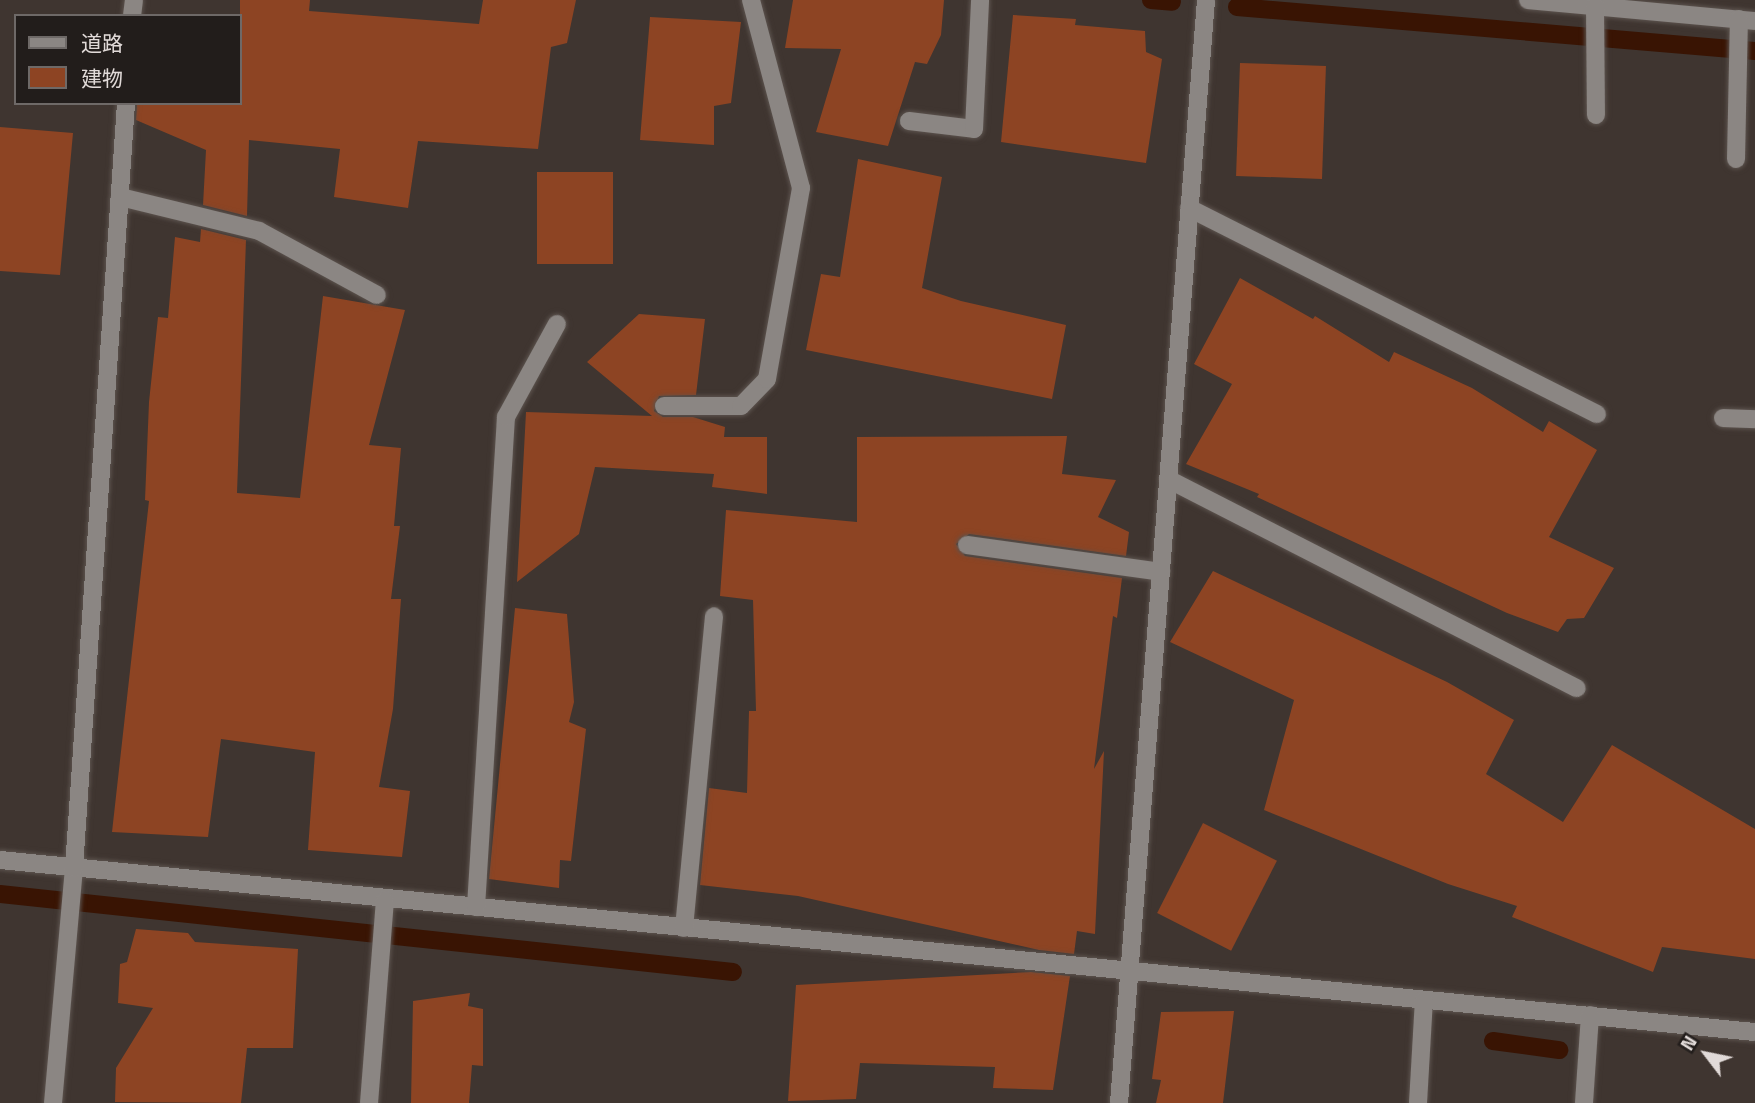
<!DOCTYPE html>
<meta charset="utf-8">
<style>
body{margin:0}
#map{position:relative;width:1755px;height:1103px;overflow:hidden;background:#3f3530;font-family:"Titillium Web","Noto Sans JP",sans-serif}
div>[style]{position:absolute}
.stream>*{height:18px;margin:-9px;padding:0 9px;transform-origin:9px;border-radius:9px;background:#391403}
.building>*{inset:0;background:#8d4423;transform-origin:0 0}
.roads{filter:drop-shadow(0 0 2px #5c534e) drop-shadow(0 0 2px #5c534e)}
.minor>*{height:18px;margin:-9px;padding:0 9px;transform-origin:9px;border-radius:9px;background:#8b8683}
span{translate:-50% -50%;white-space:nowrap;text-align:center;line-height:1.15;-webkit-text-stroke:7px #221d1b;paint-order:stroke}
.legend{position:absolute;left:14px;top:14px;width:228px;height:91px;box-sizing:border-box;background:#221d1b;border:2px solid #6e6967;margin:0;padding:9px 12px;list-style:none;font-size:21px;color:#e1dad8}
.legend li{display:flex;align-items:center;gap:14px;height:35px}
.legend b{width:35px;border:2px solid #6e6967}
.north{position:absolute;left:1671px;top:1019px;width:70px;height:70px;-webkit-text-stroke:5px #221d1b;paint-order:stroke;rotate:302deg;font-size:19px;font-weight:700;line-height:28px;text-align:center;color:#e1dad8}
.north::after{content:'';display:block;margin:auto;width:24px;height:32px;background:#e1dad8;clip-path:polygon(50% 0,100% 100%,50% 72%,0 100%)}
</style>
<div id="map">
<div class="stream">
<i style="left:1151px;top:0;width:21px;rotate:5deg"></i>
<i style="left:1237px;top:7px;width:520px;rotate:4.86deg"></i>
<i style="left:0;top:894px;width:737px;rotate:6.07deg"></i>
<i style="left:1493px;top:1041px;width:67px;rotate:7.8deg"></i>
</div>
<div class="building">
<i style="clip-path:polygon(240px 0,310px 0,309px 11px,479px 24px,483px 0,576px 0,567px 43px,551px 47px,538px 149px,418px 141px,408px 208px,334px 197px,340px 149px,249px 140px,247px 216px,203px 205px,206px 150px,136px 120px,137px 103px,240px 103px)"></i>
<i style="clip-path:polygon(793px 0,944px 0,941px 35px,927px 64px,915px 62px,888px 146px,816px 132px,841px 49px,785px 48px)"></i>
<i style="clip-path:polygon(1013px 15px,1076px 19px,1075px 25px,1145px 31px,1146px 52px,1162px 59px,1146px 163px,1001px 142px)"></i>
<i style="clip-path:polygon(650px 17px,741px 22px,731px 103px,714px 106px,714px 145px,640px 140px)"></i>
<i style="left:1240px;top:63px;width:86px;height:113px;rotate:2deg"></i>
<i style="clip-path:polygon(0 127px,73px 133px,60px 275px,0 271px)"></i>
<i style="clip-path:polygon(858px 159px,942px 177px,922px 288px,961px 301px,1066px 325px,1052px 399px,806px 350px,821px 274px,840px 277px)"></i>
<i style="left:537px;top:172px;width:76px;height:92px"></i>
<i style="clip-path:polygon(201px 229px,246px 240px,237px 493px,300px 498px,323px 296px,405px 310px,369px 445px,401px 448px,394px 526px,400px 526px,391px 599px,401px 599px,393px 709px,379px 787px,410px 791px,402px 857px,308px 850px,315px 752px,221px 739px,208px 837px,112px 832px,149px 501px,145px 500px,149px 402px,158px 317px,168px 318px,175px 237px,200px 242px)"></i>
<i style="clip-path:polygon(1240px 278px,1313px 319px,1315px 316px,1389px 362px,1394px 352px,1472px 388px,1543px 432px,1549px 421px,1597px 450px,1549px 537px,1614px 568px,1584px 618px,1567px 619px,1558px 632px,1507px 613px,1257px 497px,1259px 494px,1186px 464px,1232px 384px,1194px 364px)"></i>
<i style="clip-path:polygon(639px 314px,705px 319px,696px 395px,659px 396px,654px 411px,663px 417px,693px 417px,725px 427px,724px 437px,767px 437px,767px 494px,712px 487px,714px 474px,595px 467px,579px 534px,517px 582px,526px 412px,652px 416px,587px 362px)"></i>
<i style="clip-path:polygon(1067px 436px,1062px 474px,1116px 480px,1098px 517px,1129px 532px,1126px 556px,969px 534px,956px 544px,965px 556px,1122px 578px,1117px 618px,1113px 616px,1094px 769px,1104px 751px,1095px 934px,1077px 931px,1074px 954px,1039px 950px,798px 896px,700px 885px,709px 788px,747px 793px,749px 711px,756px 711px,753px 600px,720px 596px,726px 510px,857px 522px,857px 437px)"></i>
<i style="clip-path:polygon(1213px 571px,1447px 682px,1514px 720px,1486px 774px,1563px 822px,1612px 745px,1755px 829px,1755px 959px,1662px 947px,1653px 972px,1512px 917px,1517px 906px,1448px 884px,1264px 810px,1294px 700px,1170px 642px)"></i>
<i style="clip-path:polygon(515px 608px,567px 614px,574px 702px,569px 722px,586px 729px,571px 861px,560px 860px,559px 888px,489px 879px)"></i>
<i style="left:1203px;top:823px;width:83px;height:101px;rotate:27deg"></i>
<i style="clip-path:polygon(136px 929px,188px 933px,195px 942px,298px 949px,293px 1048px,247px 1048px,241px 1103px,115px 1102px,116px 1068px,153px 1008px,118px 1003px,120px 964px,127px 962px)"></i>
<i style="clip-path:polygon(1031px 972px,1070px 976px,1053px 1090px,993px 1088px,995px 1067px,860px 1063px,856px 1099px,788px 1101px,796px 985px)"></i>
<i style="clip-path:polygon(470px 993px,468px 1006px,483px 1009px,483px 1066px,472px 1065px,469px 1103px,411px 1103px,413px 1001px)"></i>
<i style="clip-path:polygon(1234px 1011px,1223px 1103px,1156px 1103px,1161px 1080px,1152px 1079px,1161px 1012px)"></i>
</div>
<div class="roads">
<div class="minor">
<i style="left:1528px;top:0;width:228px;rotate:5.3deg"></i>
<i style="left:1595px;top:6px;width:109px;rotate:89.5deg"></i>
<i style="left:132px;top:16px;width:16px;rotate:-83deg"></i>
<i style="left:909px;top:121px;width:65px;rotate:7deg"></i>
<i style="left:974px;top:129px;width:129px;rotate:-87.3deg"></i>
<i style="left:1736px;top:159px;width:140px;rotate:-88.8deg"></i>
<i style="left:120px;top:197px;width:143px;rotate:13.7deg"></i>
<i style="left:259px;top:231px;width:134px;rotate:28.5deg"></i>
<i style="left:1189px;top:208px;width:457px;rotate:26.8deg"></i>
<i style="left:664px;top:406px;width:77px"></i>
<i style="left:741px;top:406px;width:37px;rotate:-46deg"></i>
<i style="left:767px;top:379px;width:194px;rotate:-79.9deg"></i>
<i style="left:801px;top:188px;width:195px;rotate:-104.9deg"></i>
<i style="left:1723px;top:418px;width:32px;rotate:2deg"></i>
<i style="left:1168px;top:479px;width:459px;rotate:27.1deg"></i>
<i style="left:967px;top:545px;width:196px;rotate:7.9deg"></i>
<i style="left:0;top:860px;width:1763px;rotate:5.6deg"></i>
<i style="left:476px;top:907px;width:491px;rotate:-86.5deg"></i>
<i style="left:506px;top:417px;width:106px;rotate:-61.3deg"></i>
<i style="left:684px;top:928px;width:313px;rotate:-84.5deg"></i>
<i style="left:53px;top:1103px;width:236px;rotate:-84.9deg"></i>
<i style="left:74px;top:868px;width:767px;rotate:-86.11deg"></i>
<i style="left:369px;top:1103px;width:203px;rotate:-85.5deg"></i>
<i style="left:1119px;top:1103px;width:1106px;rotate:-85.49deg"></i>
<i style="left:1418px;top:1103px;width:103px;rotate:-86.7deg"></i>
<i style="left:1584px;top:1103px;width:88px;rotate:-86.1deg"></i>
</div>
</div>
<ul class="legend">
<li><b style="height:9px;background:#8b8683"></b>道路</li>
<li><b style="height:19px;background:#8d4423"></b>建物</li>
</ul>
<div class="north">N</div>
</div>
